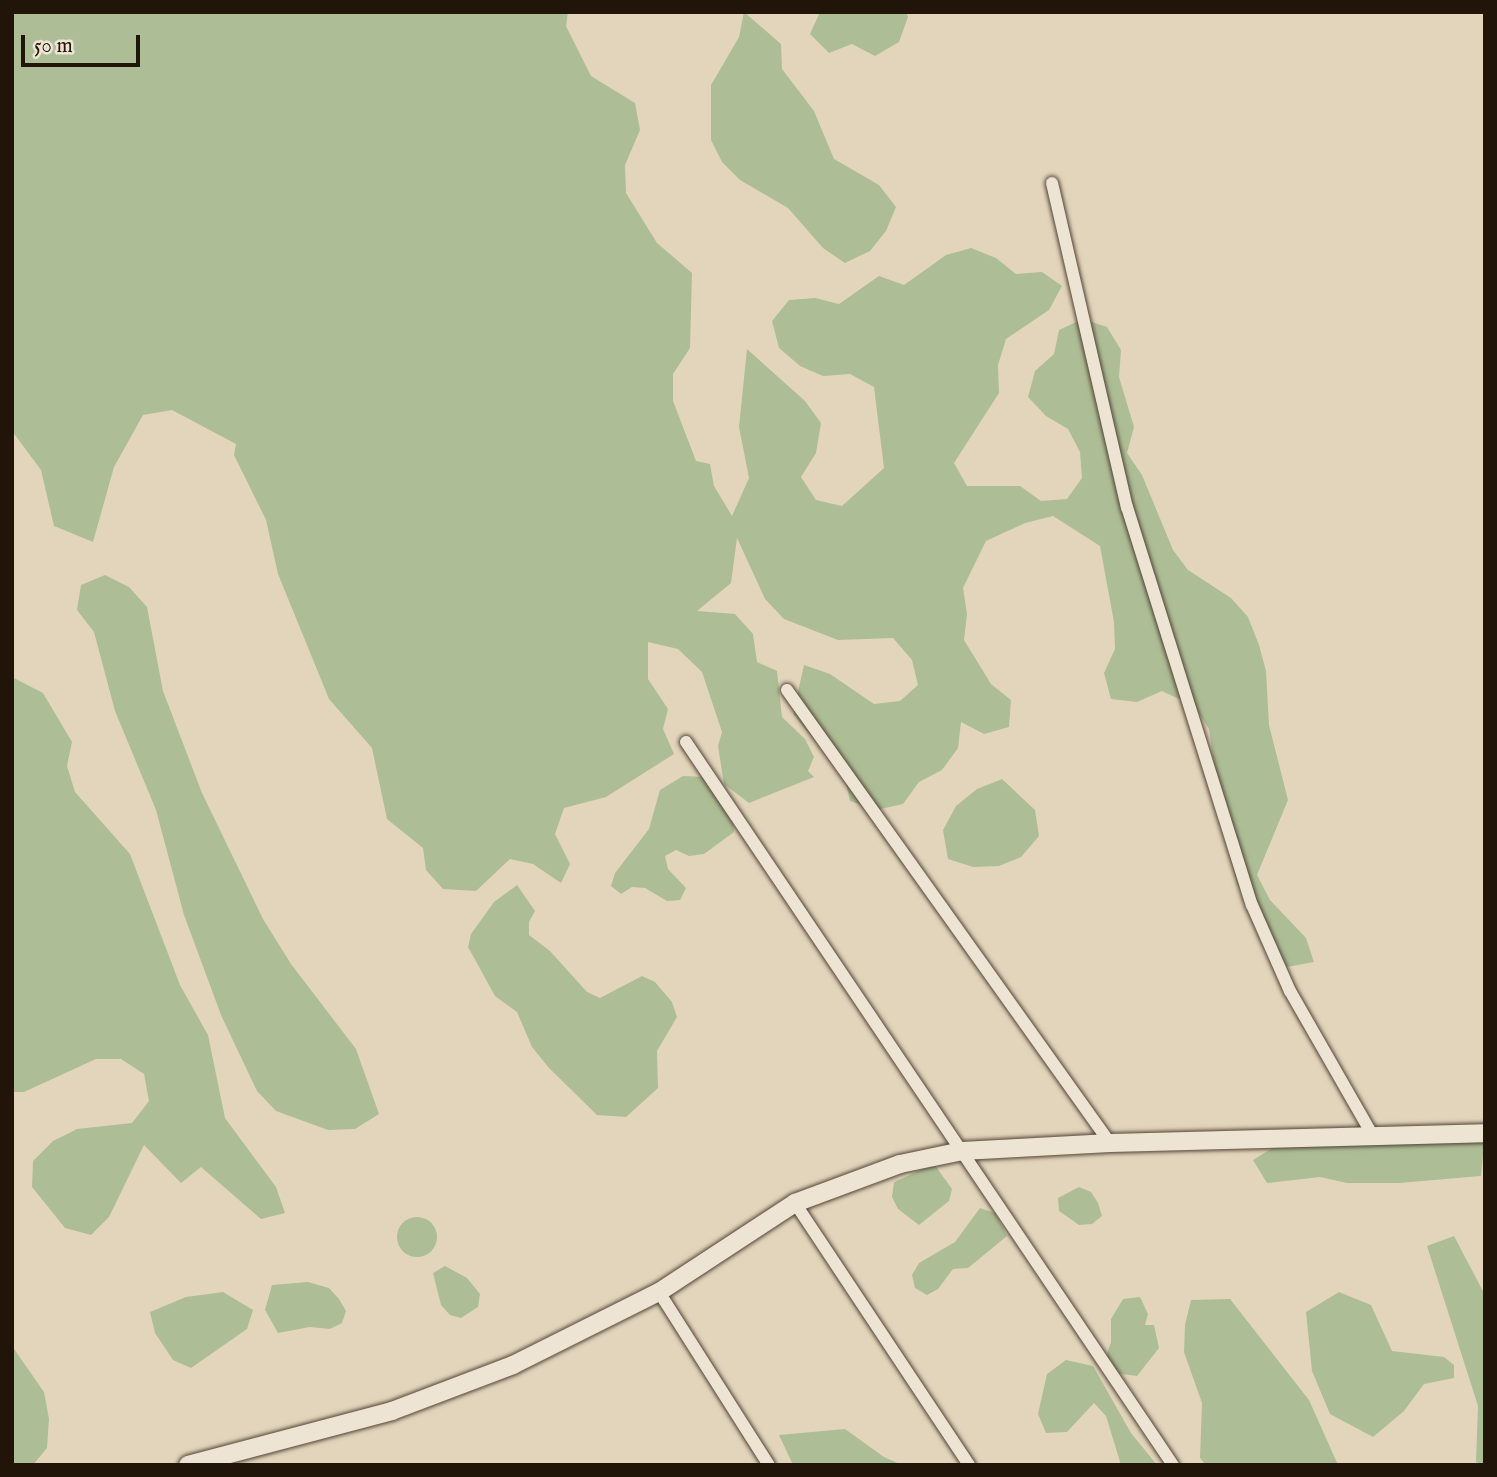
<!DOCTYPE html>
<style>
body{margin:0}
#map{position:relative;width:1497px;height:1477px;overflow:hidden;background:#e3d5bc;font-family:"IM FELL English",serif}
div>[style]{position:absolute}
.green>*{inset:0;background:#adbe96}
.round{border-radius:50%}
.roads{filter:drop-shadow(0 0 2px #524435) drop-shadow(0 0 2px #524435)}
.street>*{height:12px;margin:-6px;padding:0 6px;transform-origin:6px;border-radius:6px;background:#ede4d3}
.secondary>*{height:18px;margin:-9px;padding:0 9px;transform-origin:9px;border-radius:9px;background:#ede4d3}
span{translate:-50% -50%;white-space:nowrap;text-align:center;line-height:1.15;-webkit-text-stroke:5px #ede4d3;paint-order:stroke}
.frame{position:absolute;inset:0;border:14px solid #211408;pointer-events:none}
.scale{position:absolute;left:21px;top:35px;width:119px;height:32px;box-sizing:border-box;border:4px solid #211408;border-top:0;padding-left:9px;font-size:21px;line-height:24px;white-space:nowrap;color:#211408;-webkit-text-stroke:5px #ede4d3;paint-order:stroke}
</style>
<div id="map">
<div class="green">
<i style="clip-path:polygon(12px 12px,568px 12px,566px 26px,591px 76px,635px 103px,640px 130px,625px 165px,626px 193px,657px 243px,692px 273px,690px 348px,673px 374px,673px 401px,696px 461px,710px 464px,714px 486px,732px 516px,749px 478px,739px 427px,747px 349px,805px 401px,821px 423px,816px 453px,801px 477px,816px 500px,842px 506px,884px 468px,874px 387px,850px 374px,823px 376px,800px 366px,779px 348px,772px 321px,789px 300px,815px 298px,839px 304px,879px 276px,904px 285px,946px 255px,971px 248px,996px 258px,1016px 274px,1042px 272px,1062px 286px,1049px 310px,1006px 339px,998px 365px,999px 393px,954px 463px,967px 486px,1020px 486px,1041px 501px,1067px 499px,1082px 478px,1080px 452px,1068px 429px,1046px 416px,1028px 397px,1035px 371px,1054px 354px,1059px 330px,1083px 319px,1107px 327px,1121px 350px,1119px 377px,1134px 427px,1127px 453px,1142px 475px,1173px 550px,1188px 570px,1231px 598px,1248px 617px,1259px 645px,1266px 671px,1269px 725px,1288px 800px,1257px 875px,1270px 900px,1306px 938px,1314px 962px,1287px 967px,1267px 949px,1254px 925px,1252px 905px,1237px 884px,1224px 833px,1209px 729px,1194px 706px,1162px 691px,1137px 702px,1111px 699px,1104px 673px,1115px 649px,1114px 622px,1100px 546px,1053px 516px,1025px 523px,986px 541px,963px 588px,967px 614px,964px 640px,991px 684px,1011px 700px,1009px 727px,984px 734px,961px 722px,958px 748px,942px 770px,919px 782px,903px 804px,876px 810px,850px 801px,844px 775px,793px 714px,804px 665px,830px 674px,874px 704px,900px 701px,918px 685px,912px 660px,893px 638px,838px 640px,784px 619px,765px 599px,737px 538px,731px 583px,697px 611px,735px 614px,753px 634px,757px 662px,777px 671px,782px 717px,805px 739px,814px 757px,808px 771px,814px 777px,749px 803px,724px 784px,718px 746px,722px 732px,702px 672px,678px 649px,648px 642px,648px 679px,668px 709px,663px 729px,674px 754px,606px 797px,564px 808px,555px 834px,570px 864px,561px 883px,533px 864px,510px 859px,476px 891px,443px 889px,426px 870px,423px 848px,387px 819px,372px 748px,329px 699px,278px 574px,266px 520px,234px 455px,236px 444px,172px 410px,143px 415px,114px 467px,93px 542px,54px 526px,41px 470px,12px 431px)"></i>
<i style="clip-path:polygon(744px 12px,781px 44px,782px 69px,814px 111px,834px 159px,879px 185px,896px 207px,886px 231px,870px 251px,845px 263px,823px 248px,788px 208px,740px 180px,722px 162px,711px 140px,711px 85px,739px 37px)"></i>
<i style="clip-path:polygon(820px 12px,906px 12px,908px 17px,899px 42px,875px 56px,852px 44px,829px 53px,810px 34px)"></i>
<i style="clip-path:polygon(105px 575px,129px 587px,147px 607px,163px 691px,202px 793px,263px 919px,291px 964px,356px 1049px,379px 1114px,355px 1129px,328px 1130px,276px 1111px,257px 1091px,221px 1015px,184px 915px,156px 810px,115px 711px,94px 632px,77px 610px,81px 585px)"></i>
<i style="clip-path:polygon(12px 677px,43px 693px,72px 742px,67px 766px,75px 792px,130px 854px,180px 985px,208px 1035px,225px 1118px,276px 1187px,285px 1213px,261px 1219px,201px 1167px,181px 1183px,144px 1145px,109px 1217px,91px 1235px,65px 1228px,32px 1187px,33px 1161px,53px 1141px,77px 1129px,132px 1123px,149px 1101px,144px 1074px,121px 1059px,96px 1059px,24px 1092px,12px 1092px)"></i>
<i style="clip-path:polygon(683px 776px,703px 777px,733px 819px,734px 832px,704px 854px,689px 856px,676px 850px,665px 856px,668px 869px,686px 888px,680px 900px,667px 901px,645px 888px,632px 887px,621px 894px,611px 886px,615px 873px,649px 829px,660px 790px)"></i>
<i style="clip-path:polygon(1002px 779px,1035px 810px,1039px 836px,1021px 857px,999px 866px,973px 867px,948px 859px,943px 830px,956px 806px,977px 789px)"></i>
<i style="clip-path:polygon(517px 885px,535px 911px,529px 922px,529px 935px,550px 951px,587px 992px,600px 998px,642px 976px,655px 982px,672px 1002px,677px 1017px,657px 1051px,658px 1088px,626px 1117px,597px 1115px,549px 1068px,532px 1047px,517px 1012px,495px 996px,468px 947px,471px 934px,494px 902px)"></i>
<i style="clip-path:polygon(1485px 1134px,1481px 1176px,1399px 1183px,1347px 1183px,1320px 1177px,1267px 1183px,1253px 1160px,1292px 1136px)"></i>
<i style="clip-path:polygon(934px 1164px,952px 1189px,949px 1201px,919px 1225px,898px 1209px,892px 1197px,894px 1182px)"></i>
<i style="clip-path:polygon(1079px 1187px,1091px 1192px,1098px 1203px,1102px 1216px,1092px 1224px,1079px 1225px,1059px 1211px,1058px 1198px)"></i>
<i style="clip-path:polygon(980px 1208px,995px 1213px,1007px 1236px,968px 1268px,953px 1269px,938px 1289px,927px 1295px,915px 1288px,912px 1275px,919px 1263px,955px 1242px)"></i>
<i class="round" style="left:397px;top:1217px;width:40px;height:40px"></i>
<i style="clip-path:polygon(1454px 1236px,1485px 1295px,1485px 1465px,1476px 1462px,1478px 1406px,1427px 1246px)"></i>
<i style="clip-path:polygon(445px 1266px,467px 1278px,480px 1294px,478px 1307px,461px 1318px,450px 1315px,441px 1305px,433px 1273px)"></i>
<i style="clip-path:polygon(308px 1282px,329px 1288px,339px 1299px,346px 1311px,342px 1323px,330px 1329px,310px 1327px,278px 1333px,265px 1310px,272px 1285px)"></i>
<i style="clip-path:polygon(223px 1292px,253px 1310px,247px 1329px,191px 1368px,173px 1360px,155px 1333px,150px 1312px,186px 1297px)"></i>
<i style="clip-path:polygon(1339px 1292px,1371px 1305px,1392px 1351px,1444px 1357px,1454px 1365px,1454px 1378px,1424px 1384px,1404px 1411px,1373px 1437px,1330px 1414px,1312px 1371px,1306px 1312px)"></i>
<i style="clip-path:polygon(1140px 1297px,1148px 1314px,1145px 1325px,1154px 1325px,1159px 1348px,1137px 1376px,1107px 1372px,1102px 1368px,1111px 1342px,1111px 1319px,1123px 1299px)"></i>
<i style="clip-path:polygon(1230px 1299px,1309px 1400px,1338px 1465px,1206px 1465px,1200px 1458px,1202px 1403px,1184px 1352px,1185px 1325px,1191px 1300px)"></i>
<i style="clip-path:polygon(12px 1346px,44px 1392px,49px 1419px,47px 1448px,33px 1465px,12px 1465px)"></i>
<i style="clip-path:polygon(1066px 1360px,1093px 1366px,1131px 1433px,1157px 1465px,1121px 1465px,1106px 1416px,1094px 1403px,1067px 1432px,1046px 1433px,1038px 1414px,1047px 1374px)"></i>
<i style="clip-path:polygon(845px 1429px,884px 1457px,902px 1465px,793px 1465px,779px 1435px)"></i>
</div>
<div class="roads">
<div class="street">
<i style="left:1052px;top:183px;width:333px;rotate:77deg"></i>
<i style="left:1127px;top:507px;width:417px;rotate:72.6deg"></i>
<i style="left:1252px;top:905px;width:94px;rotate:66.2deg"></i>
<i style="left:1290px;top:991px;width:167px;rotate:60.2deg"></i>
<i style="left:787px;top:690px;width:556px;rotate:54.51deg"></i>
<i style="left:686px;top:742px;width:872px;rotate:56.04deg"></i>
<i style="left:795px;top:1203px;width:315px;rotate:56.4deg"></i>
<i style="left:659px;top:1292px;width:205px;rotate:57.6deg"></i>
</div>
<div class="secondary">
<i style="left:188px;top:1465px;width:211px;rotate:-14.8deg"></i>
<i style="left:392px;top:1411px;width:129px;rotate:-20.8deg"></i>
<i style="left:513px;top:1365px;width:163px;rotate:-26.6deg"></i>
<i style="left:659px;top:1292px;width:163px;rotate:-33.2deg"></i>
<i style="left:795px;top:1203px;width:112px;rotate:-20.4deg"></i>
<i style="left:900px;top:1164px;width:63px;rotate:-11.8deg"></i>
<i style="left:962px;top:1151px;width:148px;rotate:-3.1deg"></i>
<i style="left:1110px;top:1143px;width:375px;rotate:-1.5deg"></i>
</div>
</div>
<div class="frame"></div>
<div class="scale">50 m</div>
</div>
